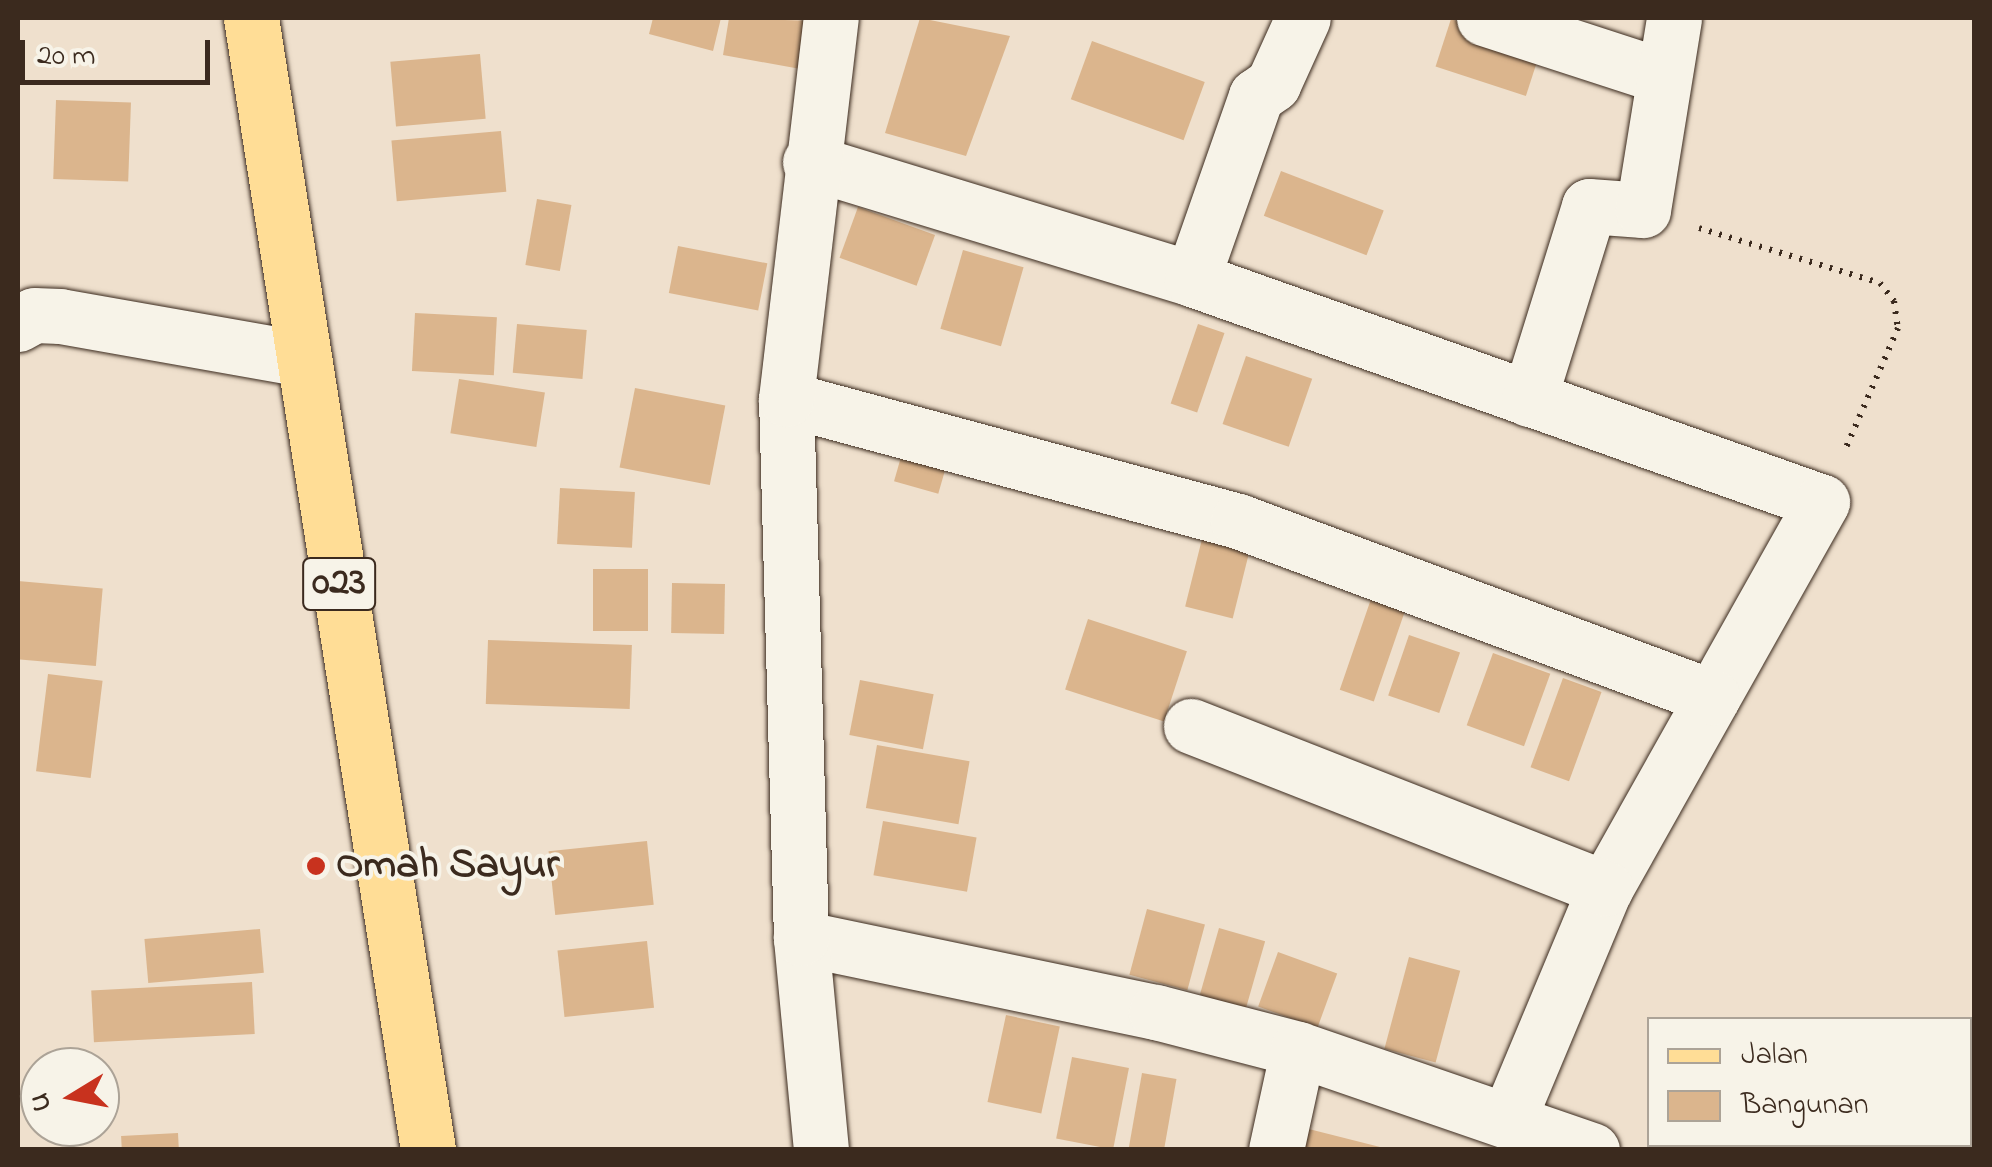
<!DOCTYPE html>
<style>
body{margin:0}
#map{position:relative;width:1992px;height:1167px;overflow:hidden;background:#efe0cd;font-family:"Indie Flower",sans-serif}
div>[style]{position:absolute}
.building>*{inset:0;background:#dbb58d;transform-origin:0 0}
.path>*{height:6px;margin-top:-3px;transform-origin:0;background:repeating-linear-gradient(90deg,#3b2a1e 0 2.5px,transparent 0 10.5px)}
.roads{filter:drop-shadow(0 0 2px #3b2a1e) drop-shadow(0 0 2px #3b2a1e)}
.minor>*{height:55px;margin:-27.5px;padding:0 27.5px;transform-origin:27.5px;border-radius:27.5px;background:#f7f3e8}
.major>*{height:55px;margin:-27.5px;padding:0 27.5px;transform-origin:27.5px;border-radius:27.5px;background:#ffdd96}
.dots>*{width:28px;height:28px;translate:-50% -50%;box-sizing:border-box;border:5px solid #f7f3e8;border-radius:50%}
span{translate:-50% -50%;white-space:nowrap;text-align:center;line-height:1.15;-webkit-text-stroke:8px #f7f3e8;paint-order:stroke}
.shield-label span{padding:2px 8px;background:#f7f3e8;border:2px solid;border-radius:8px;-webkit-text-stroke-width:0}
.shield-label{font-size:40px;color:#3b2a1e;font-weight:700}
.poi-label{font-size:42px;color:#3b2a1e;font-weight:700}
.left{translate:0 -50%;text-align:left}
.frame{position:absolute;inset:0;border:20px solid #3b2a1e;pointer-events:none}
.legend{position:absolute;left:1647px;top:1017px;width:325px;height:130px;box-sizing:border-box;background:#f7f3e8;border:2px solid #aca397;margin:0;padding:12px 18px;list-style:none;font-size:30px;color:#3b2a1e}
.legend li{display:flex;align-items:center;gap:20px;height:50px}
.legend b{width:50px;border:2px solid #aca397}
.north{position:absolute;left:20px;top:1047px;width:100px;height:100px;box-sizing:border-box;background:#f7f3e8;border:2px solid #aca397;border-radius:50%;rotate:260deg;font-size:28px;font-weight:700;line-height:40px;text-align:center;color:#3b2a1e}
.north::after{content:'';display:block;margin:auto;width:35px;height:45px;background:#c8321e;clip-path:polygon(50% 0,100% 100%,50% 72%,0 100%)}
.scale{position:absolute;left:20px;top:40px;width:190px;height:45px;box-sizing:border-box;border:5px solid #3b2a1e;border-top:0;padding-left:12px;font-size:30px;line-height:35px;white-space:nowrap;color:#3b2a1e;-webkit-text-stroke:8px #f7f3e8;paint-order:stroke}
</style>
<div id="map">
<div class="building">
<i style="clip-path:polygon(653px 18px,721px 18px,713px 51px,649px 34px)"></i>
<i style="clip-path:polygon(729px 18px,815px 21px,806px 70px,723px 55px)"></i>
<i style="clip-path:polygon(920px 18px,1010px 36px,966px 156px,885px 133px)"></i>
<i style="left:1451px;top:19px;width:95px;height:50px;rotate:18deg"></i>
<i style="left:1092px;top:41px;width:120px;height:62px;rotate:20deg"></i>
<i style="left:480px;top:54px;width:65px;height:90px;rotate:85deg"></i>
<i style="left:56px;top:100px;width:75px;height:79px;rotate:2deg"></i>
<i style="left:501px;top:131px;width:61px;height:110px;rotate:85deg"></i>
<i style="left:1281px;top:171px;width:110px;height:48px;rotate:21deg"></i>
<i style="left:537px;top:199px;width:35px;height:67px;rotate:10deg"></i>
<i style="left:858px;top:207px;width:82px;height:54px;rotate:20deg"></i>
<i style="left:678px;top:246px;width:91px;height:48px;rotate:11deg"></i>
<i style="left:963px;top:250px;width:63px;height:82px;rotate:16deg"></i>
<i style="left:415px;top:313px;width:82px;height:58px;rotate:3deg"></i>
<i style="left:517px;top:324px;width:70px;height:49px;rotate:5deg"></i>
<i style="left:1198px;top:324px;width:28px;height:84px;rotate:19deg"></i>
<i style="left:1246px;top:356px;width:70px;height:72px;rotate:19deg"></i>
<i style="left:459px;top:379px;width:87px;height:55px;rotate:9deg"></i>
<i style="left:635px;top:388px;width:92px;height:81px;rotate:11deg"></i>
<i style="left:907px;top:436px;width:46px;height:47px;rotate:16deg"></i>
<i style="left:560px;top:488px;width:75px;height:56px;rotate:3deg"></i>
<i style="left:1205px;top:527px;width:49px;height:82px;rotate:14deg"></i>
<i style="left:648px;top:569px;width:62px;height:55px;rotate:90deg"></i>
<i style="left:18px;top:581px;width:85px;height:78px;rotate:5deg"></i>
<i style="left:672px;top:583px;width:53px;height:50px;rotate:1deg"></i>
<i style="left:1371px;top:599px;width:36px;height:96px;rotate:19deg"></i>
<i style="left:1088px;top:619px;width:104px;height:74px;rotate:18deg"></i>
<i style="left:1409px;top:635px;width:54px;height:64px;rotate:19deg"></i>
<i style="left:488px;top:640px;width:144px;height:64px;rotate:2deg"></i>
<i style="left:1493px;top:653px;width:61px;height:77px;rotate:20deg"></i>
<i style="left:48px;top:674px;width:55px;height:98px;rotate:7deg"></i>
<i style="left:1563px;top:678px;width:41px;height:95px;rotate:20deg"></i>
<i style="left:860px;top:680px;width:75px;height:56px;rotate:11deg"></i>
<i style="left:877px;top:745px;width:94px;height:64px;rotate:10deg"></i>
<i style="left:883px;top:821px;width:95px;height:55px;rotate:10deg"></i>
<i style="left:647px;top:841px;width:64px;height:99px;rotate:84deg"></i>
<i style="left:1147px;top:909px;width:60px;height:68px;rotate:15deg"></i>
<i style="left:1219px;top:928px;width:48px;height:70px;rotate:16deg"></i>
<i style="left:260px;top:929px;width:44px;height:116px;rotate:85deg"></i>
<i style="left:647px;top:941px;width:67px;height:90px;rotate:84deg"></i>
<i style="left:1278px;top:952px;width:63px;height:58px;rotate:20deg"></i>
<i style="left:1409px;top:957px;width:53px;height:95px;rotate:15deg"></i>
<i style="left:252px;top:982px;width:52px;height:161px;rotate:87deg"></i>
<i style="left:1006px;top:1015px;width:55px;height:89px;rotate:12deg"></i>
<i style="left:1072px;top:1057px;width:58px;height:83px;rotate:11deg"></i>
<i style="left:1142px;top:1073px;width:35px;height:78px;rotate:10deg"></i>
<i style="clip-path:polygon(1293px 1125px,1384px 1148px,1384px 1150px,1287px 1150px)"></i>
<i style="left:178px;top:1133px;width:17px;height:57px;rotate:87deg"></i>
</div>
<div class="path">
<i style="left:1699px;top:228px;width:189px;rotate:16.9deg"></i>
<i style="left:1880px;top:283px;width:23px;rotate:52deg"></i>
<i style="left:1894px;top:301px;width:27px;rotate:82deg"></i>
<i style="left:1898px;top:328px;width:133px;rotate:113.5deg"></i>
</div>
<div class="roads">
<div class="minor">
<i style="left:1484px;top:18px;width:187px;rotate:18deg"></i>
<i style="left:810px;top:162px;width:400px;rotate:17deg"></i>
<i style="left:1192px;top:279px;width:668px;rotate:19.49deg"></i>
<i style="left:1822px;top:502px;width:443px;rotate:119.3deg"></i>
<i style="left:1605px;top:888px;width:251px;rotate:112.7deg"></i>
<i style="left:1192px;top:279px;width:194px;rotate:-70.7deg"></i>
<i style="left:1256px;top:96px;width:21px;rotate:-35deg"></i>
<i style="left:1273px;top:84px;width:72px;rotate:-65.6deg"></i>
<i style="left:18px;top:324px;width:18px;rotate:-29deg"></i>
<i style="left:34px;top:315px;width:26px;rotate:2deg"></i>
<i style="left:60px;top:316px;width:248px;rotate:10deg"></i>
<i style="left:786px;top:399px;width:468px;rotate:15.1deg"></i>
<i style="left:1238px;top:521px;width:506px;rotate:20.37deg"></i>
<i style="left:1529px;top:399px;width:202px;rotate:-72.7deg"></i>
<i style="left:1589px;top:206px;width:54px;rotate:4.2deg"></i>
<i style="left:1643px;top:210px;width:194px;rotate:-80.8deg"></i>
<i style="left:1191px;top:726px;width:445px;rotate:21.4deg"></i>
<i style="left:801px;top:938px;width:363px;rotate:11.8deg"></i>
<i style="left:1156px;top:1012px;width:147px;rotate:14.6deg"></i>
<i style="left:1298px;top:1049px;width:311px;rotate:19deg"></i>
<i style="left:821px;top:1150px;width:213px;rotate:-95.4deg"></i>
<i style="left:801px;top:938px;width:539px;rotate:-91.59deg"></i>
<i style="left:786px;top:399px;width:384px;rotate:-83.3deg"></i>
<i style="left:1276px;top:1150px;width:103px;rotate:-77.7deg"></i>
</div>
<div class="major">
<i style="left:251px;top:18px;width:1146px;rotate:81.11deg"></i>
</div>
</div>
<div class="dots">
<i style="left:316px;top:866px;background:#c8321e"></i>
</div>
<div class="shield-label">
<span style="left:339px;top:584px">023</span>
</div>
<div class="poi-label">
<span class="left" style="left:336px;top:866px">Omah Sayur</span>
</div>
<div class="frame"></div>
<ul class="legend">
<li><b style="height:12px;background:#ffdd96"></b>Jalan</li>
<li><b style="height:28px;background:#dbb58d"></b>Bangunan</li>
</ul>
<div class="north">U</div>
<div class="scale">20 m</div>
</div>
